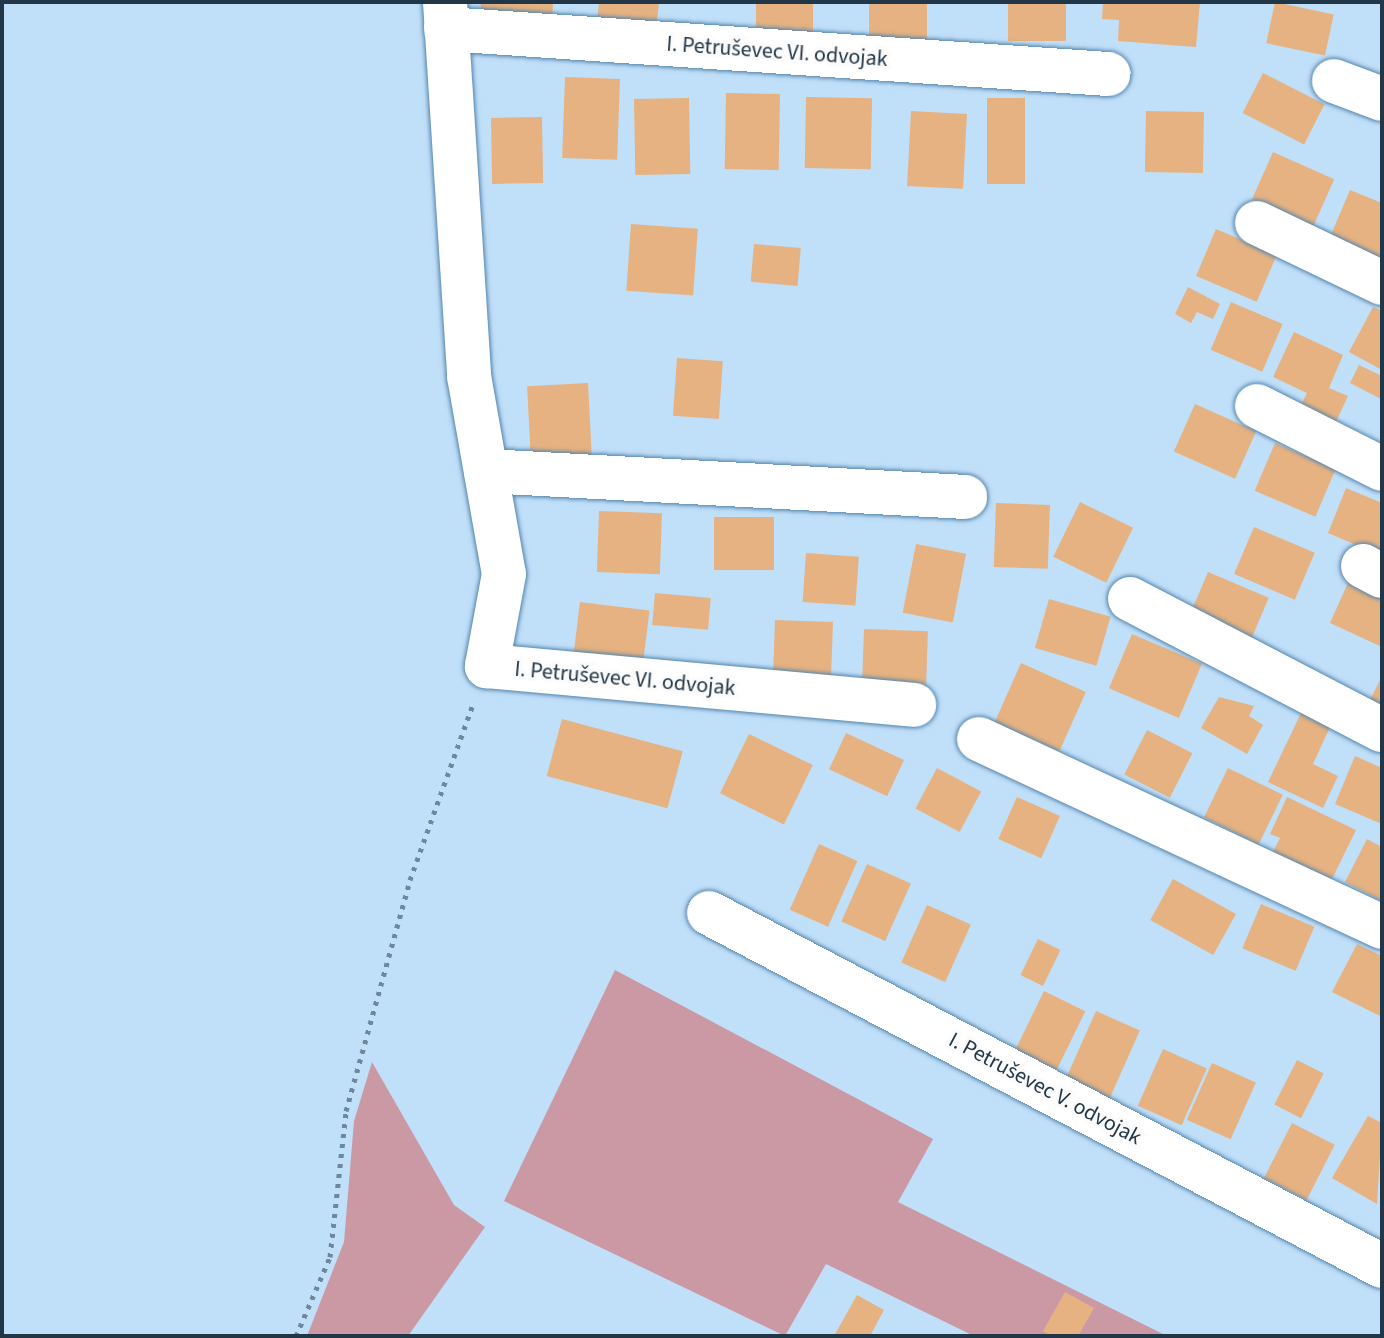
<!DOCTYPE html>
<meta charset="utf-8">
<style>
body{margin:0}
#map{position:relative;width:1384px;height:1338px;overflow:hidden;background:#c0dff9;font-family:"Source Sans 3",sans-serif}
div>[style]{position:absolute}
.green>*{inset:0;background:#cb99a4}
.building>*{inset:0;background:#e6b281;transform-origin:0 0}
.path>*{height:5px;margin-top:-2.5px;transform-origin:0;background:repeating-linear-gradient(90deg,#6d879c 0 4px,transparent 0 10px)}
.roads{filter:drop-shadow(0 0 2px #5385ad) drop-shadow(0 0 2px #5385ad)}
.minor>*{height:44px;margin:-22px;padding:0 22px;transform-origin:22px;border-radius:22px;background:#fff}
span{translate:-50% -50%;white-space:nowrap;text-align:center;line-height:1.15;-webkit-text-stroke:7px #fbfbfb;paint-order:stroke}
.street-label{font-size:22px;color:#213647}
.frame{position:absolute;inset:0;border:4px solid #213647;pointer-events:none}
</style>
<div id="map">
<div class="green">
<i style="clip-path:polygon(615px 970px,933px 1139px,898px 1202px,1167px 1336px,974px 1336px,826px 1264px,785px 1336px,504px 1201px)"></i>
<i style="clip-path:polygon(372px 1062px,454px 1205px,485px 1227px,408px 1336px,307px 1336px,344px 1242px,354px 1121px)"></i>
</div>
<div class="building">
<i style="clip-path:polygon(481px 2px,553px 2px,552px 24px,480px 21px)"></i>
<i style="clip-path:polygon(599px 2px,659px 2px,656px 30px,597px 25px)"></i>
<i style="left:756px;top:2px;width:57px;height:39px"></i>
<i style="left:869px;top:2px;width:58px;height:49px"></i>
<i style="left:1008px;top:2px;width:58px;height:39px"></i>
<i style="clip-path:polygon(1103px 2px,1200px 2px,1196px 47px,1118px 41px,1119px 20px,1102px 19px)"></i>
<i style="left:1275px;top:2px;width:60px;height:42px;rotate:12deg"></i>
<i style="left:1263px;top:73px;width:69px;height:45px;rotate:27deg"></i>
<i style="left:565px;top:77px;width:55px;height:81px;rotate:2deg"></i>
<i style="left:726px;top:93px;width:54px;height:76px;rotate:1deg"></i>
<i style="left:806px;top:97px;width:66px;height:71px;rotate:1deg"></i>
<i style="left:689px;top:98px;width:76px;height:55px;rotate:89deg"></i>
<i style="left:987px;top:98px;width:38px;height:86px"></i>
<i style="left:911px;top:111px;width:56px;height:75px;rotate:3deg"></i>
<i style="left:1146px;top:111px;width:58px;height:61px;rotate:1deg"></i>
<i style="left:542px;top:117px;width:66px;height:51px;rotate:89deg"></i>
<i style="left:1273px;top:152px;width:67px;height:52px;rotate:24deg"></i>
<i style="clip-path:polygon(1350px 190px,1382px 203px,1382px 260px,1330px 237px)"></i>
<i style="left:631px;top:224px;width:67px;height:67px;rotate:4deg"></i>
<i style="left:1216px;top:229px;width:66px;height:51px;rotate:23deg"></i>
<i style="left:754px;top:244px;width:47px;height:38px;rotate:5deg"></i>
<i style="clip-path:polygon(1188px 287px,1220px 304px,1213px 319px,1197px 312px,1191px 323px,1175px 314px)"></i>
<i style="left:1231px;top:302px;width:56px;height:52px;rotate:23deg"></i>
<i style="clip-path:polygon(1373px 307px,1382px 311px,1382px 370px,1349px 352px)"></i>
<i style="clip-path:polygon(1294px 332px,1343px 355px,1329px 388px,1348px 396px,1334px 426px,1299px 409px,1307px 393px,1273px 377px)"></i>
<i style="left:677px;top:358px;width:46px;height:58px;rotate:4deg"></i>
<i style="clip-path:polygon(1359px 365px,1382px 376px,1381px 399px,1350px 383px)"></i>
<i style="left:588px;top:383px;width:73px;height:61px;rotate:87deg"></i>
<i style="left:1195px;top:404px;width:67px;height:52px;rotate:24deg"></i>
<i style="left:1275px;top:443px;width:66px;height:52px;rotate:23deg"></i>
<i style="clip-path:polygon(1346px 488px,1382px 503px,1382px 556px,1328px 533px)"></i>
<i style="left:1080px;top:502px;width:59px;height:61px;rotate:26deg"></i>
<i style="left:996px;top:503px;width:54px;height:64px;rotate:2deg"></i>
<i style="left:599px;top:511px;width:63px;height:61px;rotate:2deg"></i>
<i style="left:714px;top:517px;width:60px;height:53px"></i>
<i style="left:1254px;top:527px;width:66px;height:51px;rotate:23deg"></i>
<i style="left:916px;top:544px;width:51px;height:70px;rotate:11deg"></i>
<i style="left:806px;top:553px;width:53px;height:49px;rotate:4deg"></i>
<i style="left:1208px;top:572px;width:66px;height:51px;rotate:23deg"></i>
<i style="clip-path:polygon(1351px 576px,1382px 590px,1382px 647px,1330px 623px)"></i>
<i style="left:655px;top:593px;width:56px;height:32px;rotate:5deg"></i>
<i style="left:1049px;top:599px;width:64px;height:51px;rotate:16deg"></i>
<i style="left:580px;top:602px;width:70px;height:51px;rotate:7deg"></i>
<i style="left:775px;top:620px;width:58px;height:54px;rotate:2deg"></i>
<i style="left:864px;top:629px;width:64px;height:60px;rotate:2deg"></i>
<i style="left:1132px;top:634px;width:76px;height:59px;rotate:23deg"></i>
<i style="left:1021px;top:663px;width:71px;height:65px;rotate:24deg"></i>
<i style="clip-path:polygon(1382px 676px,1382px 709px,1369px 702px)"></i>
<i style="clip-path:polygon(1219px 697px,1254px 706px,1249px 716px,1263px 725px,1247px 754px,1201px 728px)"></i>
<i style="clip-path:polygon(1302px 711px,1331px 725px,1313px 764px,1338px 776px,1323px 808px,1268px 782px)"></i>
<i style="left:562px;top:719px;width:125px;height:59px;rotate:15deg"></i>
<i style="left:1147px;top:730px;width:51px;height:50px;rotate:27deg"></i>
<i style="left:846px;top:733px;width:64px;height:40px;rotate:25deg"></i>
<i style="left:749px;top:734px;width:71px;height:66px;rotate:26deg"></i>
<i style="clip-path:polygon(1355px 756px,1382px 768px,1382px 824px,1335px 804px)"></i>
<i style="left:937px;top:768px;width:50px;height:46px;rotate:28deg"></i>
<i style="left:1228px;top:768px;width:61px;height:55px;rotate:26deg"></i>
<i style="left:1017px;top:797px;width:47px;height:46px;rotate:24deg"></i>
<i style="clip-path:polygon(1287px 797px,1356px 830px,1332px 879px,1273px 852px,1280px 838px,1270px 834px)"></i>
<i style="clip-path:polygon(1367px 839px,1382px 847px,1382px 901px,1345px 882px)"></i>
<i style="left:819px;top:844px;width:42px;height:72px;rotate:24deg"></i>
<i style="left:867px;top:864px;width:48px;height:63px;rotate:24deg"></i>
<i style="left:1173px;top:879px;width:72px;height:47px;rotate:29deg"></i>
<i style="left:1261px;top:904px;width:58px;height:48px;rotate:23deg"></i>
<i style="left:927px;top:905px;width:48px;height:63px;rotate:24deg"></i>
<i style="left:1038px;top:939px;width:25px;height:40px;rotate:26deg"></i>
<i style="clip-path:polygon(1357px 944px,1382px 956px,1382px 1017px,1332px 992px)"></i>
<i style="left:1044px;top:991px;width:46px;height:74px;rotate:26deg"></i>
<i style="left:1096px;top:1011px;width:48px;height:87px;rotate:24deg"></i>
<i style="left:1163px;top:1049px;width:48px;height:62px;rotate:24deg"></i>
<i style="left:1297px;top:1060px;width:30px;height:50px;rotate:27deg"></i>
<i style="left:1212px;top:1063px;width:48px;height:62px;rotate:24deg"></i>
<i style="clip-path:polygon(1368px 1116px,1382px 1123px,1377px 1204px,1332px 1178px)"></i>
<i style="left:1292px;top:1123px;width:48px;height:62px;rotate:27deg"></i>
<i style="clip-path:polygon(1065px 1292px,1094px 1308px,1078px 1336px,1051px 1336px,1043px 1331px)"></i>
<i style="clip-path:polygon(857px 1295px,884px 1310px,870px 1336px,834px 1336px)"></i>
</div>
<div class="path">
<i style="left:296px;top:1336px;width:86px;rotate:-66.7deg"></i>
<i style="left:330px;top:1257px;width:147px;rotate:-83.7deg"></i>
<i style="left:346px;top:1111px;width:240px;rotate:-74.5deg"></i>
<i style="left:410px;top:880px;width:190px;rotate:-70.3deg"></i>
</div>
<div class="roads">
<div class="minor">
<i style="left:445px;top:2px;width:375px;rotate:86.3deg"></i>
<i style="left:469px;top:376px;width:201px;rotate:80deg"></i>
<i style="left:504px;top:574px;width:94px;rotate:100.5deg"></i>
<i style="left:487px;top:666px;width:429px;rotate:5.2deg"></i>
<i style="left:446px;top:29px;width:664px;rotate:3.89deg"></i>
<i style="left:1334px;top:81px;width:51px;rotate:20.6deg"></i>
<i style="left:1257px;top:223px;width:139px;rotate:25.6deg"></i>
<i style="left:1257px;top:406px;width:140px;rotate:26.7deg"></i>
<i style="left:486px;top:471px;width:480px;rotate:3.1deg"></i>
<i style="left:1363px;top:566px;width:21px;rotate:28deg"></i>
<i style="left:1130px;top:599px;width:284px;rotate:27.5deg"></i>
<i style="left:979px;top:739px;width:445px;rotate:25deg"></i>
<i style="left:709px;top:913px;width:760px;rotate:27.68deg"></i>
</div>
</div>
<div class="street-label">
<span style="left:777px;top:52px;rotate:4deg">I. Petruševec VI. odvojak</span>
<span style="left:625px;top:679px;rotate:5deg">I. Petruševec VI. odvojak</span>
<span style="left:1045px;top:1089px;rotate:28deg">I. Petruševec V. odvojak</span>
</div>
<div class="frame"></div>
</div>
